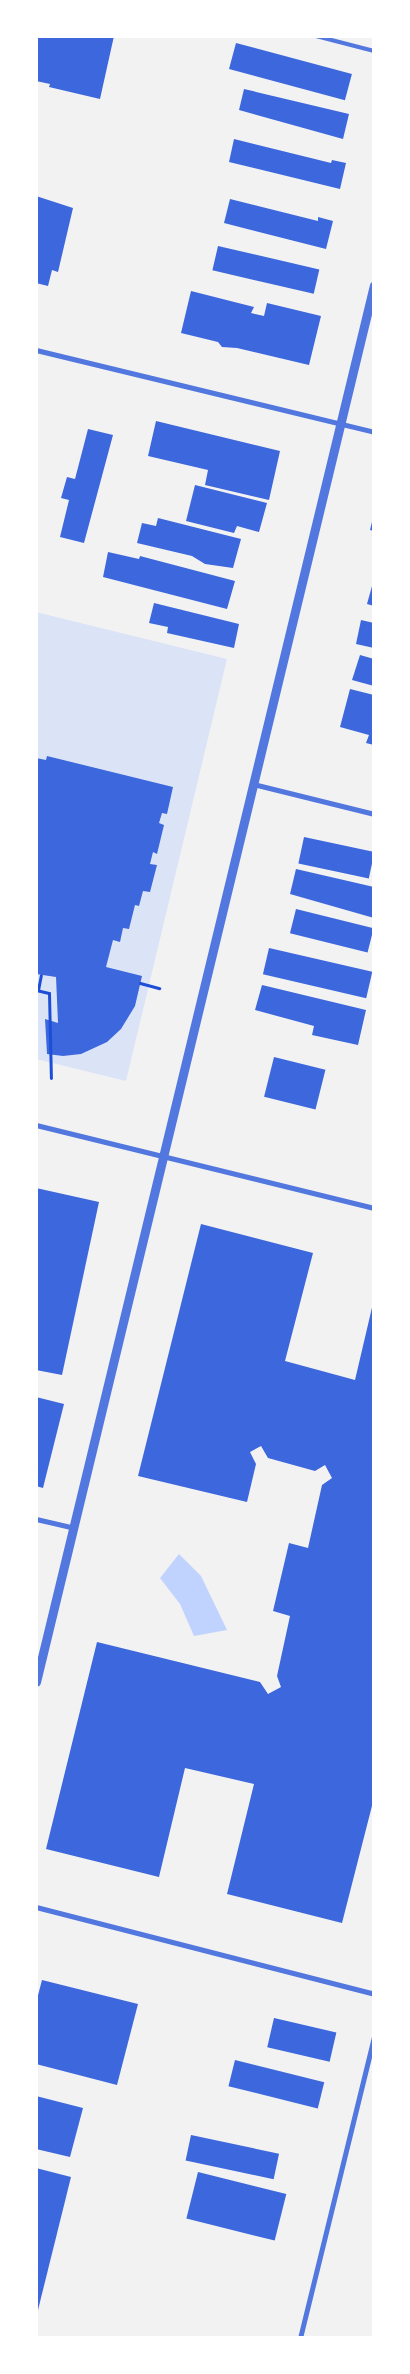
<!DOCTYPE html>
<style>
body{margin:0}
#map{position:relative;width:410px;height:2374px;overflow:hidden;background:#f2f2f2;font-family:Overpass,sans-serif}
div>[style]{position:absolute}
.green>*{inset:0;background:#dbe4f7}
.water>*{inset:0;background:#bfd3fe}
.building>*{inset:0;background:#3d67dc;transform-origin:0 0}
.path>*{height:3px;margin:-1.5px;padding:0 1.5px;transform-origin:1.5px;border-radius:1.5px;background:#1d4ed8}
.service>*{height:4px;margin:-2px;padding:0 2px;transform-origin:2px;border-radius:2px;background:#5277de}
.minor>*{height:5px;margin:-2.5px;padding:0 2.5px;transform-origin:2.5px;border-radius:2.5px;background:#5277de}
.tertiary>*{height:9px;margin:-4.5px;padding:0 4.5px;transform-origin:4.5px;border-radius:4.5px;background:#5277de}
span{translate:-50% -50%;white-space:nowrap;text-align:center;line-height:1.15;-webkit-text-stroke:4.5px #fff;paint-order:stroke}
.frame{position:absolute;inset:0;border:38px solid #fff;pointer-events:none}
</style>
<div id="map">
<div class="green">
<i style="clip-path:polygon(36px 612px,227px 659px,126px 1081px,36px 1059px)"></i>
</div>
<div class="water">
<i style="clip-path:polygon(179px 1554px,201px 1576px,227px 1630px,194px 1636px,180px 1604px,160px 1578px)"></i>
</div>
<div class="building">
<i style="clip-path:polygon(36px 36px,114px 36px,100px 99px,49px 87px,50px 84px,36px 81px)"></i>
<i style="left:236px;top:43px;width:120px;height:27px;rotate:15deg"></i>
<i style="clip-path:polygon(244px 89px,349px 114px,343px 139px,239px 110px)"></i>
<i style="clip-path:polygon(234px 139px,331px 163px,332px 160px,346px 163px,340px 189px,229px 162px)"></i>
<i style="clip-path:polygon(36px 196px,73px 208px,58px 272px,52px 270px,48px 286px,36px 283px)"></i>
<i style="clip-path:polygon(230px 199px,318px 221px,318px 217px,333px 221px,326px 249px,224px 223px)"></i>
<i style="left:218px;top:246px;width:104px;height:25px;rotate:13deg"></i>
<i style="clip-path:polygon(191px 291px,254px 307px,251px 313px,264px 316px,267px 303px,321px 316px,309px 365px,237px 348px,222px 347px,218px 342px,181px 333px)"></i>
<i style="clip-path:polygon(156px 421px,280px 451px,269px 500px,205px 485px,208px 470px,148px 456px)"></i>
<i style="clip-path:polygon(88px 429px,113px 435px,84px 543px,60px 537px,69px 500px,61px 498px,67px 477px,75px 479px)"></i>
<i style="clip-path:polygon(195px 485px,267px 503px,259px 532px,237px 526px,234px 533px,186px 521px)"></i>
<i style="clip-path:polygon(158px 518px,241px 539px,233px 568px,205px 564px,192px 556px,137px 543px,142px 523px,156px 526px)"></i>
<i style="clip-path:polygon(373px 518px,374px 518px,374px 531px,370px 530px)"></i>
<i style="clip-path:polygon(108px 552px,139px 559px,140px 556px,235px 581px,227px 609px,103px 577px)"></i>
<i style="clip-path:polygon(374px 579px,374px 606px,367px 604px)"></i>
<i style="clip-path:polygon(154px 603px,239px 624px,234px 648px,167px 633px,168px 627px,149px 623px)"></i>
<i style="clip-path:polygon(361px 620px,374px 623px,374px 648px,356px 644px)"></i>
<i style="clip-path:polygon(360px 655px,374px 659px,374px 686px,352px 680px)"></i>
<i style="clip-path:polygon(350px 689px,374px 695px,374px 745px,366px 743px,369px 735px,340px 727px)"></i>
<i style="clip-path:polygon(47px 756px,173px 787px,167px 814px,162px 813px,159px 823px,164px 825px,157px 854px,153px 852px,150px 864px,157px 865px,150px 892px,143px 891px,139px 906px,135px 905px,129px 929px,123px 928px,120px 942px,113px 940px,106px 967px,142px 976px,135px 1006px,121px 1029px,107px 1042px,81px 1054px,63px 1056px,47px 1054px,45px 1019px,58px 1023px,56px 977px,36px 974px,36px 758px,46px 760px)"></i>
<i style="left:304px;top:837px;width:72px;height:27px;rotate:12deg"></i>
<i style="clip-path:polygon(296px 869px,374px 887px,374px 918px,290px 894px)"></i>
<i style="left:296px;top:909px;width:80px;height:25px;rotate:14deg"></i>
<i style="left:269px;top:948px;width:106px;height:27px;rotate:13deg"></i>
<i style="clip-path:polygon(262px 985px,366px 1010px,358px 1045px,312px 1035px,314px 1026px,255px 1010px)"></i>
<i style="left:274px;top:1057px;width:53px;height:41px;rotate:14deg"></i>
<i style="clip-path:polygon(36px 1188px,99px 1202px,62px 1375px,36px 1370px)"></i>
<i style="clip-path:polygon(201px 1224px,313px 1253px,285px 1361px,355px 1380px,374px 1299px,374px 1798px,342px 1923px,227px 1894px,254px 1784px,185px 1768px,159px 1877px,46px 1849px,97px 1642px,260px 1682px,268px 1694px,281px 1687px,277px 1676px,290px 1616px,273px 1611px,289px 1543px,308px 1548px,322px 1485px,332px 1478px,325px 1465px,315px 1471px,268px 1458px,261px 1446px,250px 1452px,256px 1464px,247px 1502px,138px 1476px)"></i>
<i style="clip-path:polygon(36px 1397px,64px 1404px,43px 1488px,36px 1486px)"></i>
<i style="clip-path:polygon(42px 1980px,138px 2004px,117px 2085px,36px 2064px,36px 2003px)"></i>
<i style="left:274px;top:2018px;width:64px;height:30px;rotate:13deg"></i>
<i style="left:235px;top:2060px;width:92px;height:27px;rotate:14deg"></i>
<i style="clip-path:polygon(36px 2096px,83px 2108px,70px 2157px,36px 2149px)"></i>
<i style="left:191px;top:2135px;width:90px;height:26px;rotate:12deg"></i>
<i style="clip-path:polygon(36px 2168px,71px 2177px,37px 2314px,36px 2314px)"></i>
<i style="left:198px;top:2172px;width:91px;height:48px;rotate:14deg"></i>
</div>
<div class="path">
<i style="left:140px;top:983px;width:20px;rotate:15deg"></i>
<i style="left:36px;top:990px;width:13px;rotate:13deg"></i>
<i style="left:49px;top:993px;width:85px;rotate:88.7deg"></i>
<i style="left:38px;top:990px;width:15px;rotate:-79deg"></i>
</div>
<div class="service">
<i style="left:316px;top:36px;width:60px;rotate:14.5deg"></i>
</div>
<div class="minor">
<i style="left:36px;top:350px;width:348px;rotate:13.6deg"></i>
<i style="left:253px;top:784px;width:125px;rotate:13.9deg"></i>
<i style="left:36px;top:1125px;width:348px;rotate:13.8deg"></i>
<i style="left:36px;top:1519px;width:40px;rotate:13deg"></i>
<i style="left:36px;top:1907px;width:349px;rotate:14.4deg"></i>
<i style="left:300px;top:2338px;width:310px;rotate:-76.2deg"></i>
</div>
<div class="tertiary">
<i style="left:36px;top:1682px;width:1437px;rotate:-76.4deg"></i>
</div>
<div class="frame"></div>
</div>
